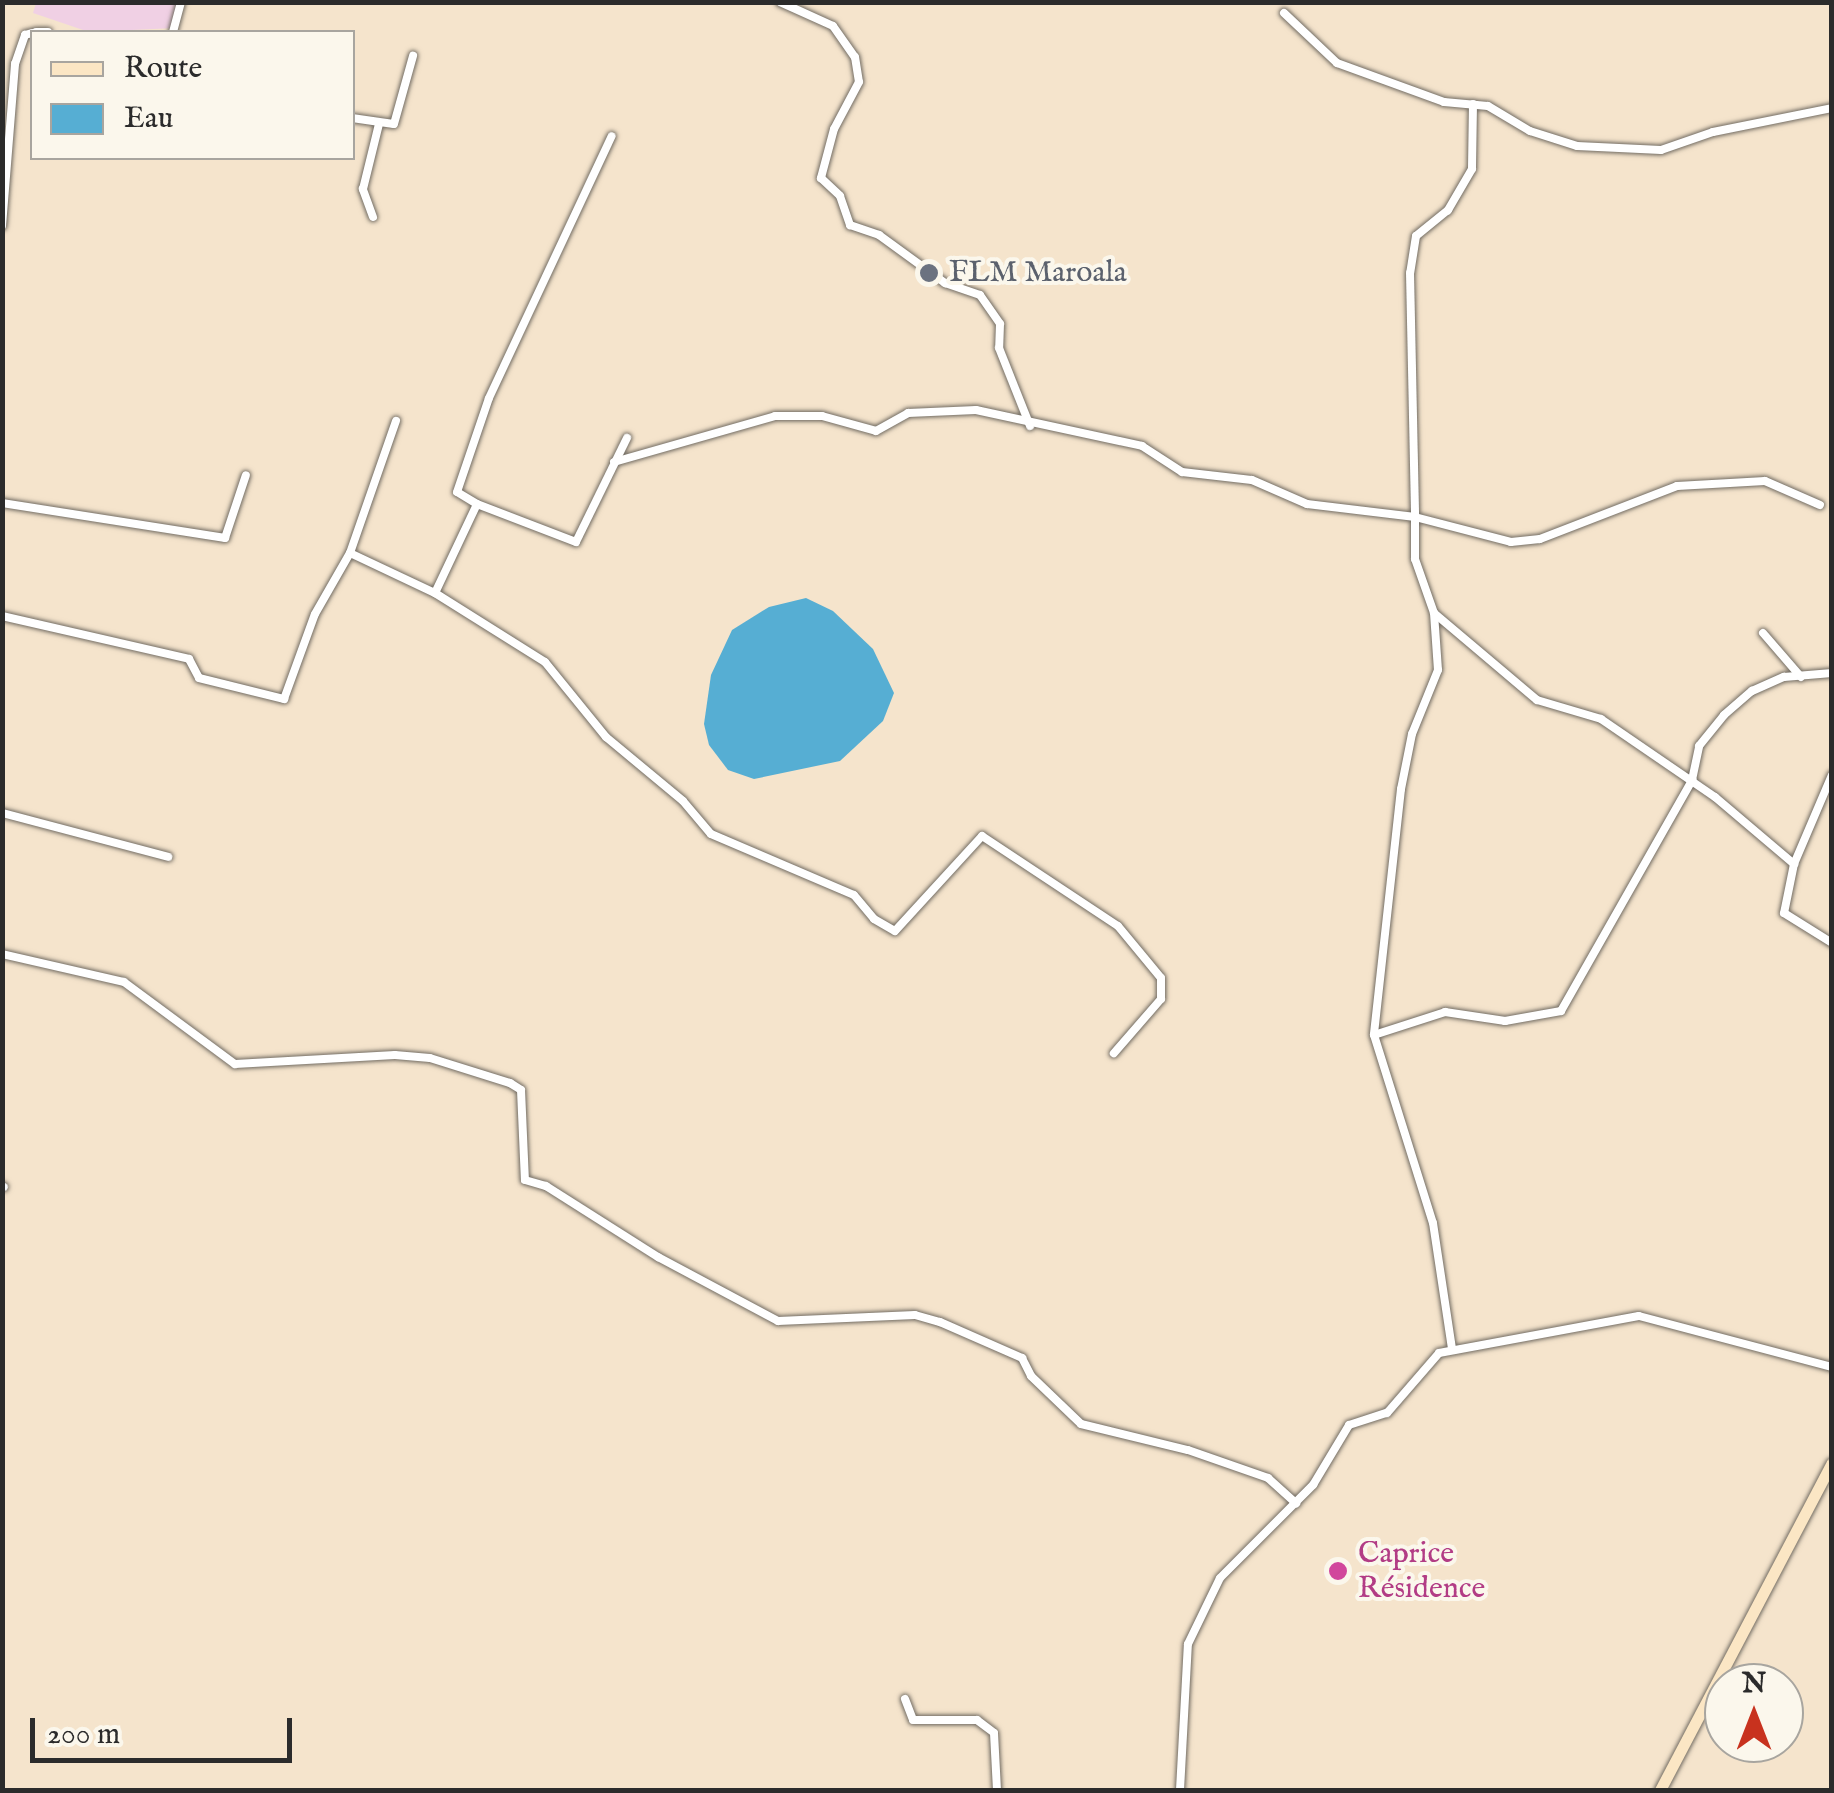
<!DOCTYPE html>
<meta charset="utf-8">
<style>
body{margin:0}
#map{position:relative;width:1834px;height:1793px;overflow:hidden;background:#f5e4cc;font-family:"IM FELL English",serif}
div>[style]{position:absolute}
.built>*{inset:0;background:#f0d0e4}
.water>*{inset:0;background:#56aed3}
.roads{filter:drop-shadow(0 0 2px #726c63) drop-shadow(0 0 2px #726c63)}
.minor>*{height:8px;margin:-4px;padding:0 4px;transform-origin:4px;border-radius:4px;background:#fff}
.secondary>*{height:11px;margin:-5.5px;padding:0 5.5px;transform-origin:5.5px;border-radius:5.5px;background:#fbe6c4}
.dots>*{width:28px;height:28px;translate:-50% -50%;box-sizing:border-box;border:5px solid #fbf7ec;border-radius:50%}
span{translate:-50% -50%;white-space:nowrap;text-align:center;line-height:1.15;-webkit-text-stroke:8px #fbf7ec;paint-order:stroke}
.worship-label{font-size:30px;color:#5b616d}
.left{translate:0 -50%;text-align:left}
.hotel-label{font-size:30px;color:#b23c85}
.frame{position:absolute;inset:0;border:5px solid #2b2b2b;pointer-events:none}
.legend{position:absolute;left:30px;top:30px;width:325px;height:130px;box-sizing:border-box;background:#fbf7ec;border:2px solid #a8a59f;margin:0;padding:12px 18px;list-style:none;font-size:30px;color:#2b2b2b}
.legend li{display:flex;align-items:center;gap:20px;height:50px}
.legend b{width:50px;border:2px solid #a8a59f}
.north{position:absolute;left:1704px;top:1663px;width:100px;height:100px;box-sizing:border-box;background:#fbf7ec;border:2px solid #a8a59f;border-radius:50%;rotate:0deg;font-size:28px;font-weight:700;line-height:40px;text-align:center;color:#2b2b2b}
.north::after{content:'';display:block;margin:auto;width:35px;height:45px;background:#c8321e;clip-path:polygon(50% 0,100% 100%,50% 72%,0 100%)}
.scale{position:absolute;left:30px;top:1718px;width:262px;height:45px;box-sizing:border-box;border:5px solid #2b2b2b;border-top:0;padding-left:12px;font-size:30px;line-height:35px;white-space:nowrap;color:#2b2b2b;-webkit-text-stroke:8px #fbf7ec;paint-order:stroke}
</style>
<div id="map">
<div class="built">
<i style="clip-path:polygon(36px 3px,176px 3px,175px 28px,89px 32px,33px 13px)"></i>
</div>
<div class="water">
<i style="clip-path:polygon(806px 598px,833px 611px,873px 649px,894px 693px,883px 721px,840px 761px,754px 779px,728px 770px,709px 745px,704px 724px,711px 675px,732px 630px,769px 607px)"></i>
</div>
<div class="roads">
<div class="minor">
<i style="left:780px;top:2px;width:58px;rotate:24.4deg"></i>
<i style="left:833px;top:26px;width:38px;rotate:55deg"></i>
<i style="left:855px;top:57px;width:25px;rotate:81deg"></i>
<i style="left:859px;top:82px;width:53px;rotate:118deg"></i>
<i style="left:834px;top:129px;width:51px;rotate:104.9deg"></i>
<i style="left:821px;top:178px;width:26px;rotate:43deg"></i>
<i style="left:840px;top:196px;width:31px;rotate:71deg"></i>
<i style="left:850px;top:225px;width:31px;rotate:19deg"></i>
<i style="left:879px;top:235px;width:82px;rotate:36deg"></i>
<i style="left:945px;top:283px;width:37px;rotate:19deg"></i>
<i style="left:980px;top:295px;width:35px;rotate:55deg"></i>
<i style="left:1000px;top:324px;width:24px;rotate:92deg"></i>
<i style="left:999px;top:348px;width:84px;rotate:68.3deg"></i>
<i style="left:1284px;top:13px;width:73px;rotate:43.3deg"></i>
<i style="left:1337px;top:63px;width:114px;rotate:20deg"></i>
<i style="left:1444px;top:102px;width:44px;rotate:5.2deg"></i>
<i style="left:1488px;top:106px;width:49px;rotate:30.8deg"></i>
<i style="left:1530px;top:131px;width:49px;rotate:17.7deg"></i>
<i style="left:1577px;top:146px;width:84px;rotate:2.7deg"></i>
<i style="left:1661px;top:150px;width:55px;rotate:-19.1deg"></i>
<i style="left:1713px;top:132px;width:121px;rotate:-11.4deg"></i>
<i style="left:36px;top:32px;width:12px"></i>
<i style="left:173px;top:32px;width:31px;rotate:-75deg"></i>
<i style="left:1473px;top:104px;width:65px;rotate:90.9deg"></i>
<i style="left:1472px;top:169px;width:48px;rotate:120.3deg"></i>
<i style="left:1448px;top:210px;width:41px;rotate:140.9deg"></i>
<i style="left:1416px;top:236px;width:37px;rotate:99deg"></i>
<i style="left:1410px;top:273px;width:244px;rotate:88.8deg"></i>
<i style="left:1415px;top:517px;width:99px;rotate:14.6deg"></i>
<i style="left:1511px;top:542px;width:29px;rotate:-6deg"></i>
<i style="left:1540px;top:539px;width:147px;rotate:-21.1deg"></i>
<i style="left:1677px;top:486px;width:88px;rotate:-3.3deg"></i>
<i style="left:1765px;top:481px;width:60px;rotate:23.6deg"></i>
<i style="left:352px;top:118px;width:42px;rotate:8.1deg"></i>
<i style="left:394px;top:124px;width:71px;rotate:-74.4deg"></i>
<i style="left:373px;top:217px;width:30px;rotate:-110deg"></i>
<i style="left:363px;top:189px;width:67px;rotate:-76.2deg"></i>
<i style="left:2px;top:226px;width:163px;rotate:-85.4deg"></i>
<i style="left:15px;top:64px;width:31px;rotate:-71deg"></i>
<i style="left:25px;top:35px;width:7px;rotate:-16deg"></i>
<i style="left:614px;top:462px;width:167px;rotate:-15.9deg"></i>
<i style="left:775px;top:416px;width:47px"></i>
<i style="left:822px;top:416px;width:56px;rotate:15.5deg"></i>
<i style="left:876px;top:431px;width:37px;rotate:-29deg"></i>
<i style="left:908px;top:413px;width:68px;rotate:-2.5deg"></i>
<i style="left:976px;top:410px;width:170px;rotate:12.2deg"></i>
<i style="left:1142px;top:446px;width:48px;rotate:33deg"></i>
<i style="left:1182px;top:472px;width:70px;rotate:6.5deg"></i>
<i style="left:1252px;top:480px;width:60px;rotate:23.6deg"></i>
<i style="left:1307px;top:504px;width:109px;rotate:6.9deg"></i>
<i style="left:1415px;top:517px;width:42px;rotate:90deg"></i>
<i style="left:1415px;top:559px;width:57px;rotate:70.6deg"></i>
<i style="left:1434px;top:613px;width:57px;rotate:86deg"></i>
<i style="left:1438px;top:670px;width:69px;rotate:112.1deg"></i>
<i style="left:1412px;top:734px;width:56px;rotate:101.3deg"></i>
<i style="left:1401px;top:789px;width:247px;rotate:96.3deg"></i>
<i style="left:1374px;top:1035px;width:75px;rotate:-17.9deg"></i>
<i style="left:1445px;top:1012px;width:61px;rotate:8.5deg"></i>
<i style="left:1505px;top:1021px;width:57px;rotate:-10.1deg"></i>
<i style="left:1561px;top:1011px;width:266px;rotate:-60.4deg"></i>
<i style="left:1692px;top:780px;width:35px;rotate:-78deg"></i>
<i style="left:1699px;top:746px;width:40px;rotate:-51deg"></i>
<i style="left:1724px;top:715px;width:37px;rotate:-41deg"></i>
<i style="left:1752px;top:691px;width:35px;rotate:-24deg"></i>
<i style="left:1784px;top:677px;width:48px;rotate:-4.8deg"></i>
<i style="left:2px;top:503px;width:226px;rotate:8.9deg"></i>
<i style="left:225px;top:538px;width:66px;rotate:-71.6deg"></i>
<i style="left:477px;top:504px;width:23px;rotate:-149deg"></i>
<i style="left:457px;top:492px;width:99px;rotate:-71.2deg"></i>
<i style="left:489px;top:398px;width:289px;rotate:-64.9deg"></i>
<i style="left:350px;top:553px;width:94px;rotate:25.2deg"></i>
<i style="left:435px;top:593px;width:98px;rotate:-64.7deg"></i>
<i style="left:477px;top:504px;width:106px;rotate:21deg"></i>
<i style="left:576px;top:542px;width:116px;rotate:-63.9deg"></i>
<i style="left:435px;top:593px;width:130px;rotate:32.1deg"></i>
<i style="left:545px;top:662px;width:97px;rotate:50.9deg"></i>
<i style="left:606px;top:737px;width:100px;rotate:39.7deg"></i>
<i style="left:683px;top:801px;width:43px;rotate:49.7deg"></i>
<i style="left:711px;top:834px;width:155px;rotate:23.1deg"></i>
<i style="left:854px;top:895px;width:31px;rotate:50deg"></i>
<i style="left:874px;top:919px;width:24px;rotate:30deg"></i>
<i style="left:895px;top:931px;width:129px;rotate:-47.5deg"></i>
<i style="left:982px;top:836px;width:163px;rotate:33.5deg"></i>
<i style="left:1118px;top:926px;width:67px;rotate:50.4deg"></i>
<i style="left:1161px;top:978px;width:21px;rotate:90deg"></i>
<i style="left:1161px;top:999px;width:72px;rotate:131deg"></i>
<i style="left:1434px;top:613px;width:135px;rotate:40.2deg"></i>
<i style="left:1537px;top:700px;width:67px;rotate:16.5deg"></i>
<i style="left:1601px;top:719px;width:138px;rotate:34.4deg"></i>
<i style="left:1715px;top:797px;width:104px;rotate:40.3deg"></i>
<i style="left:1794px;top:864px;width:50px;rotate:101.5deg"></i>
<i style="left:1784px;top:913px;width:57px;rotate:32deg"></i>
<i style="left:2px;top:616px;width:192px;rotate:12.9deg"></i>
<i style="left:189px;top:659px;width:21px;rotate:62deg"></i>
<i style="left:199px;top:678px;width:88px;rotate:13.9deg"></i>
<i style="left:284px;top:699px;width:90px;rotate:-70deg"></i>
<i style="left:315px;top:614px;width:70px;rotate:-60.2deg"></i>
<i style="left:350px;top:553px;width:140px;rotate:-70.8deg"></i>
<i style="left:1763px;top:633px;width:58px;rotate:49.2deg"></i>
<i style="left:2px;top:813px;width:172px;rotate:14.8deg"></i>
<i style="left:1794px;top:864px;width:97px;rotate:-66.9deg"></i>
<i style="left:2px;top:954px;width:125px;rotate:12.9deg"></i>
<i style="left:124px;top:982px;width:138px;rotate:36.5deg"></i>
<i style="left:235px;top:1064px;width:160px;rotate:-3.2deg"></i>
<i style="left:395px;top:1055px;width:35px;rotate:5deg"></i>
<i style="left:430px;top:1058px;width:84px;rotate:17.4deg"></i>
<i style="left:510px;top:1083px;width:13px;rotate:32deg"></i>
<i style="left:521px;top:1090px;width:90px;rotate:87.5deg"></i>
<i style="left:525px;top:1180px;width:22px;rotate:16deg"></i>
<i style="left:546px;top:1186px;width:133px;rotate:32.4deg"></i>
<i style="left:658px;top:1257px;width:136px;rotate:28.1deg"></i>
<i style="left:778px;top:1321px;width:137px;rotate:-2.5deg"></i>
<i style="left:915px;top:1315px;width:26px;rotate:16deg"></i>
<i style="left:940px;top:1322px;width:90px;rotate:23.7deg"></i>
<i style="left:1022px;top:1358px;width:20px;rotate:63deg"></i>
<i style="left:1031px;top:1376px;width:69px;rotate:43.8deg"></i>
<i style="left:1081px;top:1424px;width:110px;rotate:13.7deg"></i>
<i style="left:1188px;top:1450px;width:85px;rotate:19.3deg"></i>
<i style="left:1268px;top:1478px;width:38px;rotate:42deg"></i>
<i style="left:1374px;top:1035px;width:197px;rotate:72.6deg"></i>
<i style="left:1433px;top:1223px;width:126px;rotate:81.4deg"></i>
<i style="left:2px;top:1186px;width:2px;rotate:27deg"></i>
<i style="left:905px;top:1699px;width:22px;rotate:69deg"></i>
<i style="left:913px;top:1720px;width:64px"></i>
<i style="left:977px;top:1720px;width:21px;rotate:37deg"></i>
<i style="left:994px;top:1733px;width:57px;rotate:87deg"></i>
<i style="left:1180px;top:1790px;width:146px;rotate:-86.9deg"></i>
<i style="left:1188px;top:1644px;width:73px;rotate:-64.1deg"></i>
<i style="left:1220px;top:1578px;width:132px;rotate:-45deg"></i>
<i style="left:1313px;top:1485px;width:70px;rotate:-59deg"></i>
<i style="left:1349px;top:1425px;width:40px;rotate:-18deg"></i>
<i style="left:1387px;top:1413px;width:79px;rotate:-49.1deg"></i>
<i style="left:1439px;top:1353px;width:203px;rotate:-10.5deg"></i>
<i style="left:1639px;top:1316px;width:200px;rotate:14.8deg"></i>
</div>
<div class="secondary">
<i style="left:1660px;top:1790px;width:369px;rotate:-62.3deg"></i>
</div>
</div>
<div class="dots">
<i style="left:929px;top:273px;background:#6b7280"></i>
<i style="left:1338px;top:1571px;background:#d1479c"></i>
</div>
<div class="worship-label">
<span class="left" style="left:949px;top:273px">FLM Maroala</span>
</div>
<div class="hotel-label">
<span class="left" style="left:1358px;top:1571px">Caprice<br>Résidence</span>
</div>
<div class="frame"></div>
<ul class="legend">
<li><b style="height:12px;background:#fbe6c4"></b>Route</li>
<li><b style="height:28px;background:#56aed3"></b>Eau</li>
</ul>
<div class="north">N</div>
<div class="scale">200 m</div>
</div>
